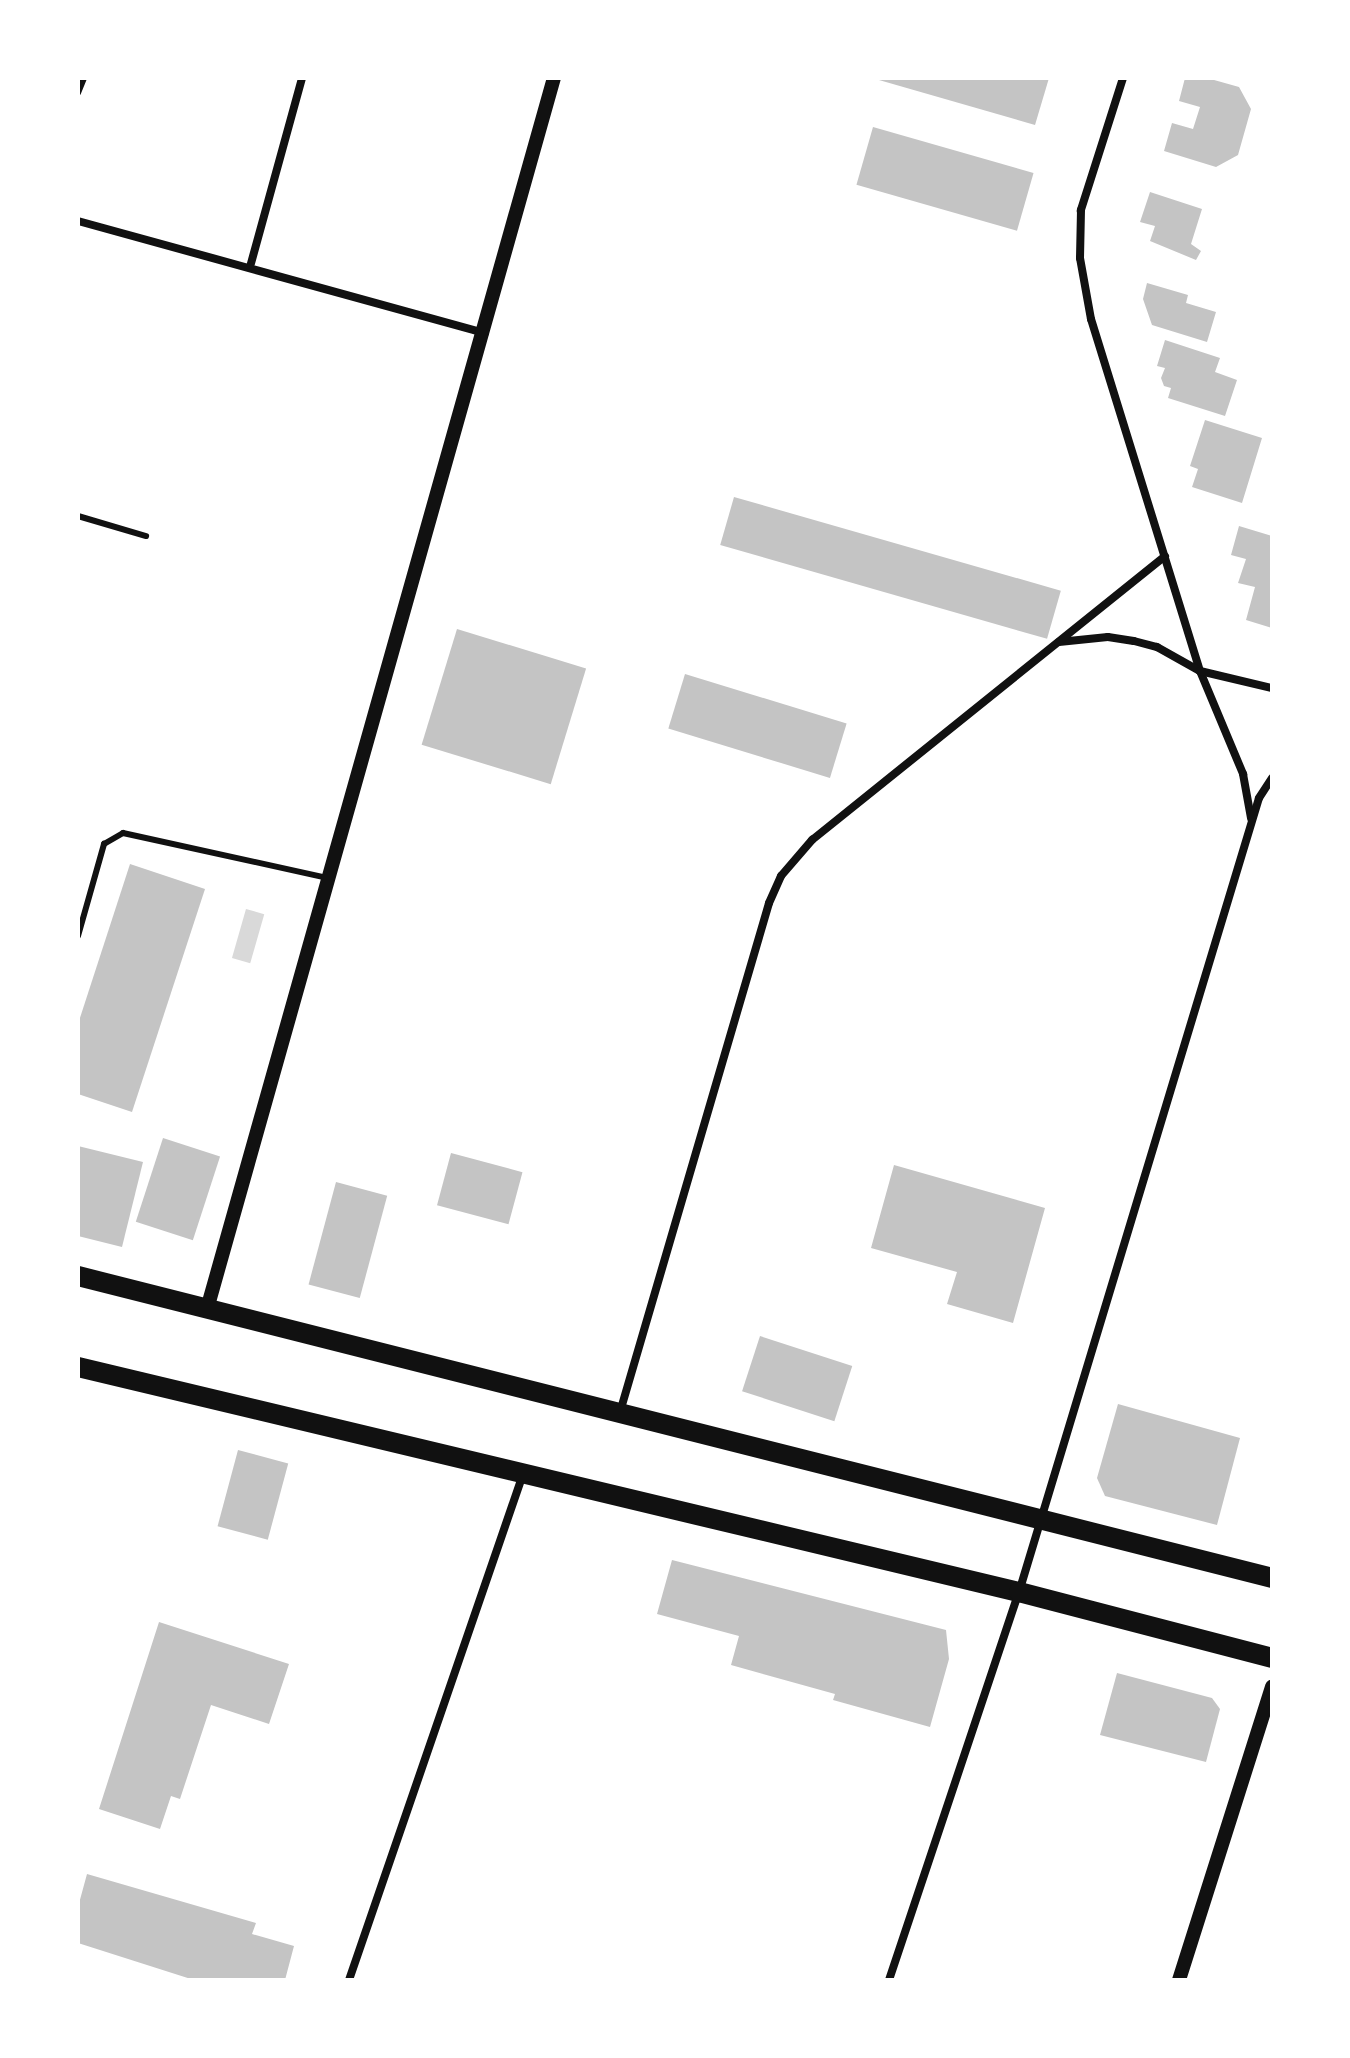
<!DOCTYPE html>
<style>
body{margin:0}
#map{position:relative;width:1350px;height:2058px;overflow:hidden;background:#fff;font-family:"Archivo Narrow",sans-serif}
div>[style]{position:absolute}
.water>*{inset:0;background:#d9d9d9;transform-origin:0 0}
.building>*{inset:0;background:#c4c4c4;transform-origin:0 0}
.service>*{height:6px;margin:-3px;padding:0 3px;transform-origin:3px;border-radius:3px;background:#111}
.minor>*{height:8px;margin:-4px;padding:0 4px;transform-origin:4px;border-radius:4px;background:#111}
.tertiary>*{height:14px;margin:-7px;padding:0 7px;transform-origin:7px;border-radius:7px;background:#111}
.primary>*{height:20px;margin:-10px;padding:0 10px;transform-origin:10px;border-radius:10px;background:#111}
span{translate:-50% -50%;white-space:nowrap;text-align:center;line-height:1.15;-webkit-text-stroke:6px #fff;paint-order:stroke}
.frame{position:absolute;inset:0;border:80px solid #fff;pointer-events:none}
</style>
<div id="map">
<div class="water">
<i style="left:246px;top:909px;width:19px;height:51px;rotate:16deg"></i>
</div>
<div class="building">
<i style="clip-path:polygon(872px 78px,1049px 78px,1035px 125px)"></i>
<i style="clip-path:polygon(1185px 78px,1207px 78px,1239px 87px,1251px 109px,1238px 155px,1216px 167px,1164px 151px,1172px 123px,1193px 129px,1200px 107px,1179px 101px)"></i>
<i style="left:873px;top:127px;width:167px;height:60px;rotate:16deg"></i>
<i style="clip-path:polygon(1150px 192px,1202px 209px,1191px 244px,1201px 251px,1196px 260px,1150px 241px,1155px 226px,1140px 222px)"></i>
<i style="clip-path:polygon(1147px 283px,1188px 295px,1186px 303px,1216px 312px,1207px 342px,1152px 325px,1143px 299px)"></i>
<i style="clip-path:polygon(1165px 340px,1220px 358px,1215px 372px,1237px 380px,1225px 416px,1168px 398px,1171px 388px,1164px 386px,1161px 378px,1165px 368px,1157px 366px)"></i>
<i style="clip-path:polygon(1205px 420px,1262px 438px,1242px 503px,1192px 487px,1198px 469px,1190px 466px)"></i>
<i style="left:734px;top:497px;width:340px;height:50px;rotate:16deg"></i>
<i style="clip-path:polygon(1239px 526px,1272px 536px,1272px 628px,1246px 620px,1255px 587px,1238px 583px,1246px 559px,1231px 555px)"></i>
<i style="left:457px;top:629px;width:135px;height:121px;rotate:17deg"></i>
<i style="left:685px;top:674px;width:169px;height:57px;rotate:17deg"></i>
<i style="clip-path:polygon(130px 864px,205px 889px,132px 1112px,78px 1094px,78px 1024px)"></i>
<i style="left:163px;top:1138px;width:60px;height:88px;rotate:18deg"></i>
<i style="clip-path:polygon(78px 1146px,143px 1162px,122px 1247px,78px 1236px)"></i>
<i style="left:451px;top:1153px;width:74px;height:54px;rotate:15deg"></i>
<i style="clip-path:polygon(894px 1165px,1045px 1208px,1013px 1323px,947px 1304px,957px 1272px,871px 1248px)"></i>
<i style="left:336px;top:1182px;width:53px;height:106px;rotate:15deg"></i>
<i style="left:760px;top:1336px;width:97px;height:58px;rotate:18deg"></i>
<i style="clip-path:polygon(1118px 1404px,1240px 1438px,1217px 1525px,1105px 1496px,1097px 1478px)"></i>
<i style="left:238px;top:1450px;width:52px;height:79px;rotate:15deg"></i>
<i style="clip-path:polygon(672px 1560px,946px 1630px,949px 1659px,930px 1727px,833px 1700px,835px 1694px,731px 1665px,739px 1636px,657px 1614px)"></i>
<i style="clip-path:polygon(159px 1622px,289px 1664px,269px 1724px,211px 1705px,180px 1799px,171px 1796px,160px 1829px,99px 1809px)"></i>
<i style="clip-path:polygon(1117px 1673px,1212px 1698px,1220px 1709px,1206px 1762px,1100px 1735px)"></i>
<i style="clip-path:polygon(87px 1874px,256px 1923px,252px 1934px,294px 1946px,285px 1980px,194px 1980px,78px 1943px,78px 1907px)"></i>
</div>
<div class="service">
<i style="left:78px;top:93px;width:16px;rotate:-68deg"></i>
<i style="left:78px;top:516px;width:71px;rotate:16.4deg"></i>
<i style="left:78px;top:936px;width:96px;rotate:-74.2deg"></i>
<i style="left:104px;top:844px;width:22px;rotate:-30deg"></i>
<i style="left:123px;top:833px;width:210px;rotate:12.4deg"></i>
</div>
<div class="minor">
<i style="left:1123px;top:78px;width:139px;rotate:107.7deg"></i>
<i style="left:1081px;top:210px;width:48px;rotate:91.2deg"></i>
<i style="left:1080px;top:258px;width:62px;rotate:79.8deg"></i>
<i style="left:1091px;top:319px;width:368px;rotate:72.8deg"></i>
<i style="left:1200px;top:671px;width:112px;rotate:67.3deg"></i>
<i style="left:1243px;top:774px;width:45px;rotate:79.7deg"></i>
<i style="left:78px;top:221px;width:422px;rotate:15.4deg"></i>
<i style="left:250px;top:267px;width:196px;rotate:-74.6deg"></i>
<i style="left:1059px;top:642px;width:49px;rotate:-5.8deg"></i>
<i style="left:1108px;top:637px;width:26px;rotate:9deg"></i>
<i style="left:1134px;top:641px;width:24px;rotate:15deg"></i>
<i style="left:1157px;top:647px;width:49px;rotate:29.2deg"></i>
<i style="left:1200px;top:671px;width:74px;rotate:13.3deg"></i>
<i style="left:620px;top:1412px;width:530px;rotate:-73.68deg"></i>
<i style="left:769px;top:903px;width:30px;rotate:-66deg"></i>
<i style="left:781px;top:876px;width:48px;rotate:-49.3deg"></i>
<i style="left:812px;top:840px;width:453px;rotate:-38.8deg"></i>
<i style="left:349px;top:1980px;width:535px;rotate:-71.02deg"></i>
<i style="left:889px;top:1980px;width:409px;rotate:-71.5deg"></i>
<i style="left:1019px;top:1592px;width:829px;rotate:-73.18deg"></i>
<i style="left:1259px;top:798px;width:24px;rotate:-57deg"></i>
</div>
<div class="tertiary">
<i style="left:207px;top:1309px;width:1279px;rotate:-74.26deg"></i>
<i style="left:1179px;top:1980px;width:308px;rotate:-72.4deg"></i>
</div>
<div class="primary">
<i style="left:78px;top:1276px;width:1232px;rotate:14.19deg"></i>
<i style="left:78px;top:1367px;width:968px;rotate:13.45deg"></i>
<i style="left:1019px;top:1592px;width:261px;rotate:14.6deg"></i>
</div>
<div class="frame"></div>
</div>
